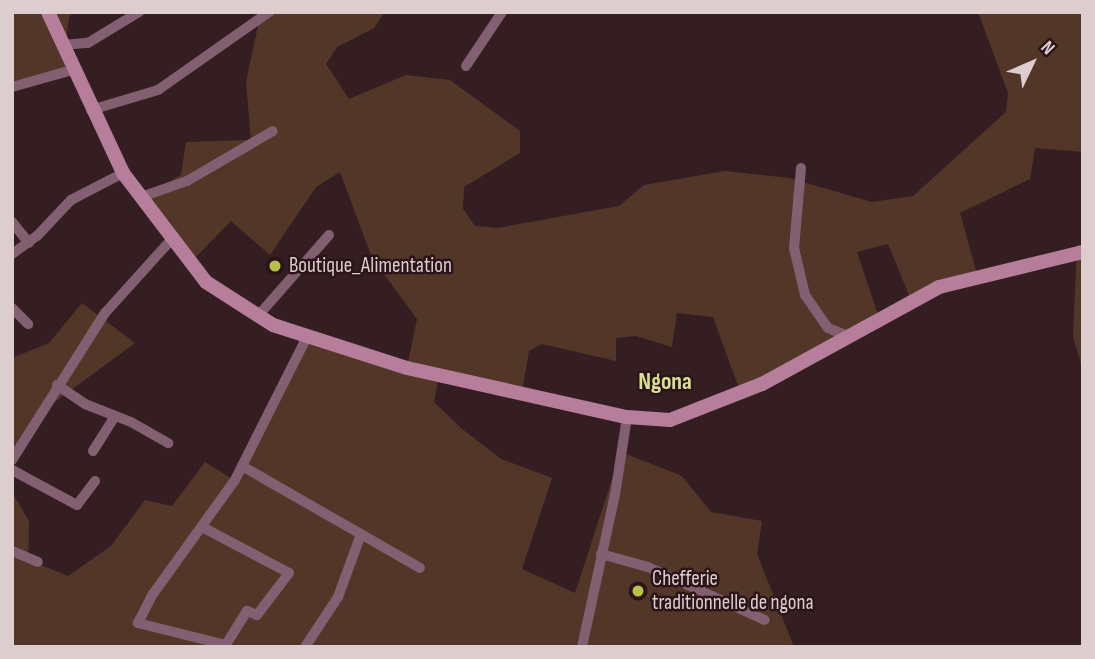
<!DOCTYPE html>
<style>
body{margin:0}
#map{position:relative;width:1095px;height:659px;overflow:hidden;background:#351e22;font-family:"Sofia Sans Condensed",sans-serif}
div>[style]{position:absolute}
.green>*{inset:0;background:#523729}
.street>*{height:10px;margin:-5px;padding:0 5px;transform-origin:5px;border-radius:5px;background:#825f71}
.secondary>*{height:14px;margin:-7px;padding:0 7px;transform-origin:7px;border-radius:7px;background:#b77e9b}
.dots>*{width:19px;height:19px;translate:-50% -50%;box-sizing:border-box;border:4px solid #2b1519;border-radius:50%}
span{translate:-50% -50%;white-space:nowrap;text-align:center;line-height:1.15;-webkit-text-stroke:5px #2b1519;paint-order:stroke}
.poi-label{font-size:21px;color:#ddcdcf}
.left{translate:0 -50%;text-align:left}
.quarter-label{font-size:24px;color:#d8e092;font-weight:700}
.frame{position:absolute;inset:0;border:14px solid #ddcdcf;pointer-events:none}
.north{position:absolute;left:997px;top:28px;width:70px;height:70px;-webkit-text-stroke:5px #2b1519;paint-order:stroke;rotate:46deg;font-size:19px;font-weight:700;line-height:28px;text-align:center;color:#ddcdcf}
.north::after{content:'';display:block;margin:auto;width:24px;height:32px;background:#ddcdcf;clip-path:polygon(50% 0,100% 100%,50% 72%,0 100%)}
</style>
<div id="map">
<div class="green">
<i style="clip-path:polygon(12px 12px,74px 12px,69px 17px,65px 48px,73px 73px,12px 85px)"></i>
<i style="clip-path:polygon(261px 12px,385px 12px,374px 28px,337px 47px,326px 64px,349px 99px,406px 75px,450px 80px,520px 131px,520px 153px,464px 187px,463px 209px,475px 226px,497px 228px,619px 206px,644px 185px,725px 171px,789px 178px,872px 202px,913px 196px,1006px 112px,1008px 93px,978px 12px,1083px 12px,1083px 152px,1035px 148px,1030px 179px,960px 213px,977px 274px,913px 305px,888px 244px,857px 252px,880px 321px,740px 391px,713px 317px,677px 313px,672px 347px,636px 336px,616px 338px,616px 361px,542px 344px,529px 351px,522px 391px,439px 374px,434px 402px,461px 428px,501px 459px,552px 478px,522px 569px,575px 593px,621px 452px,682px 476px,711px 512px,762px 521px,757px 554px,794px 647px,12px 647px,12px 492px,29px 521px,28px 560px,68px 576px,111px 546px,145px 500px,172px 506px,205px 462px,234px 480px,306px 339px,407px 367px,417px 319px,372px 258px,340px 172px,316px 187px,270px 255px,231px 221px,192px 261px,141px 197px,181px 175px,186px 142px,251px 140px,246px 82px)"></i>
<i style="clip-path:polygon(1077px 245px,1083px 245px,1083px 370px,1073px 337px)"></i>
<i style="clip-path:polygon(82px 303px,135px 343px,48px 407px,12px 469px,12px 358px,49px 343px)"></i>
</div>
<div class="street">
<i style="left:63px;top:45px;width:25px;rotate:-5deg"></i>
<i style="left:88px;top:43px;width:60px;rotate:-31.3deg"></i>
<i style="left:466px;top:66px;width:65px;rotate:-56.3deg"></i>
<i style="left:12px;top:87px;width:62px;rotate:-15.8deg"></i>
<i style="left:91px;top:110px;width:70px;rotate:-16.6deg"></i>
<i style="left:158px;top:90px;width:136px;rotate:-35.1deg"></i>
<i style="left:801px;top:168px;width:80px;rotate:95deg"></i>
<i style="left:794px;top:248px;width:48px;rotate:76.8deg"></i>
<i style="left:805px;top:295px;width:40px;rotate:55.1deg"></i>
<i style="left:828px;top:328px;width:22px;rotate:22deg"></i>
<i style="left:141px;top:197px;width:49px;rotate:-19.2deg"></i>
<i style="left:187px;top:181px;width:99px;rotate:-30.2deg"></i>
<i style="left:12px;top:222px;width:27px;rotate:51deg"></i>
<i style="left:12px;top:254px;width:31px;rotate:-36deg"></i>
<i style="left:37px;top:236px;width:50px;rotate:-46.6deg"></i>
<i style="left:71px;top:200px;width:59px;rotate:-27.4deg"></i>
<i style="left:12px;top:308px;width:23px;rotate:45deg"></i>
<i style="left:257px;top:317px;width:109px;rotate:-48.7deg"></i>
<i style="left:57px;top:385px;width:34px;rotate:34deg"></i>
<i style="left:85px;top:404px;width:49px;rotate:21.4deg"></i>
<i style="left:131px;top:422px;width:43px;rotate:29.6deg"></i>
<i style="left:93px;top:451px;width:41px;rotate:-57.8deg"></i>
<i style="left:12px;top:460px;width:174px;rotate:-57.7deg"></i>
<i style="left:105px;top:313px;width:98px;rotate:-47.9deg"></i>
<i style="left:242px;top:466px;width:205px;rotate:29.8deg"></i>
<i style="left:12px;top:470px;width:74px;rotate:28.3deg"></i>
<i style="left:77px;top:505px;width:30px;rotate:-53deg"></i>
<i style="left:204px;top:528px;width:96px;rotate:27.9deg"></i>
<i style="left:289px;top:573px;width:53px;rotate:127.3deg"></i>
<i style="left:257px;top:615px;width:11px;rotate:-158deg"></i>
<i style="left:247px;top:611px;width:40px;rotate:122deg"></i>
<i style="left:226px;top:645px;width:91px;rotate:-166deg"></i>
<i style="left:138px;top:623px;width:33px;rotate:-63deg"></i>
<i style="left:153px;top:594px;width:140px;rotate:-54.3deg"></i>
<i style="left:235px;top:480px;width:158px;rotate:-63.3deg"></i>
<i style="left:12px;top:551px;width:28px;rotate:23deg"></i>
<i style="left:601px;top:554px;width:49px;rotate:15.5deg"></i>
<i style="left:648px;top:567px;width:128px;rotate:24.4deg"></i>
<i style="left:305px;top:647px;width:60px;rotate:-56.6deg"></i>
<i style="left:338px;top:597px;width:67px;rotate:-69.9deg"></i>
<i style="left:582px;top:647px;width:156px;rotate:-77.8deg"></i>
<i style="left:615px;top:495px;width:79px;rotate:-81.3deg"></i>
</div>
<div class="secondary">
<i style="left:48px;top:12px;width:178px;rotate:65deg"></i>
<i style="left:123px;top:173px;width:137px;rotate:52.7deg"></i>
<i style="left:206px;top:282px;width:80px;rotate:32.7deg"></i>
<i style="left:273px;top:325px;width:141px;rotate:17.8deg"></i>
<i style="left:407px;top:368px;width:225px;rotate:12.6deg"></i>
<i style="left:627px;top:417px;width:43px;rotate:4deg"></i>
<i style="left:670px;top:420px;width:99px;rotate:-21.4deg"></i>
<i style="left:762px;top:384px;width:202px;rotate:-28.7deg"></i>
<i style="left:939px;top:287px;width:148px;rotate:-13.7deg"></i>
</div>
<div class="dots">
<i style="left:275px;top:266px;background:#b8c147"></i>
<i style="left:638px;top:591px;background:#b8c147"></i>
</div>
<div class="poi-label">
<span class="left" style="left:289px;top:266px">Boutique_Alimentation</span>
<span class="left" style="left:652px;top:591px">Chefferie<br>traditionnelle de ngona</span>
</div>
<div class="quarter-label">
<span style="left:665px;top:382px">Ngona</span>
</div>
<div class="frame"></div>
<div class="north">N</div>
</div>
